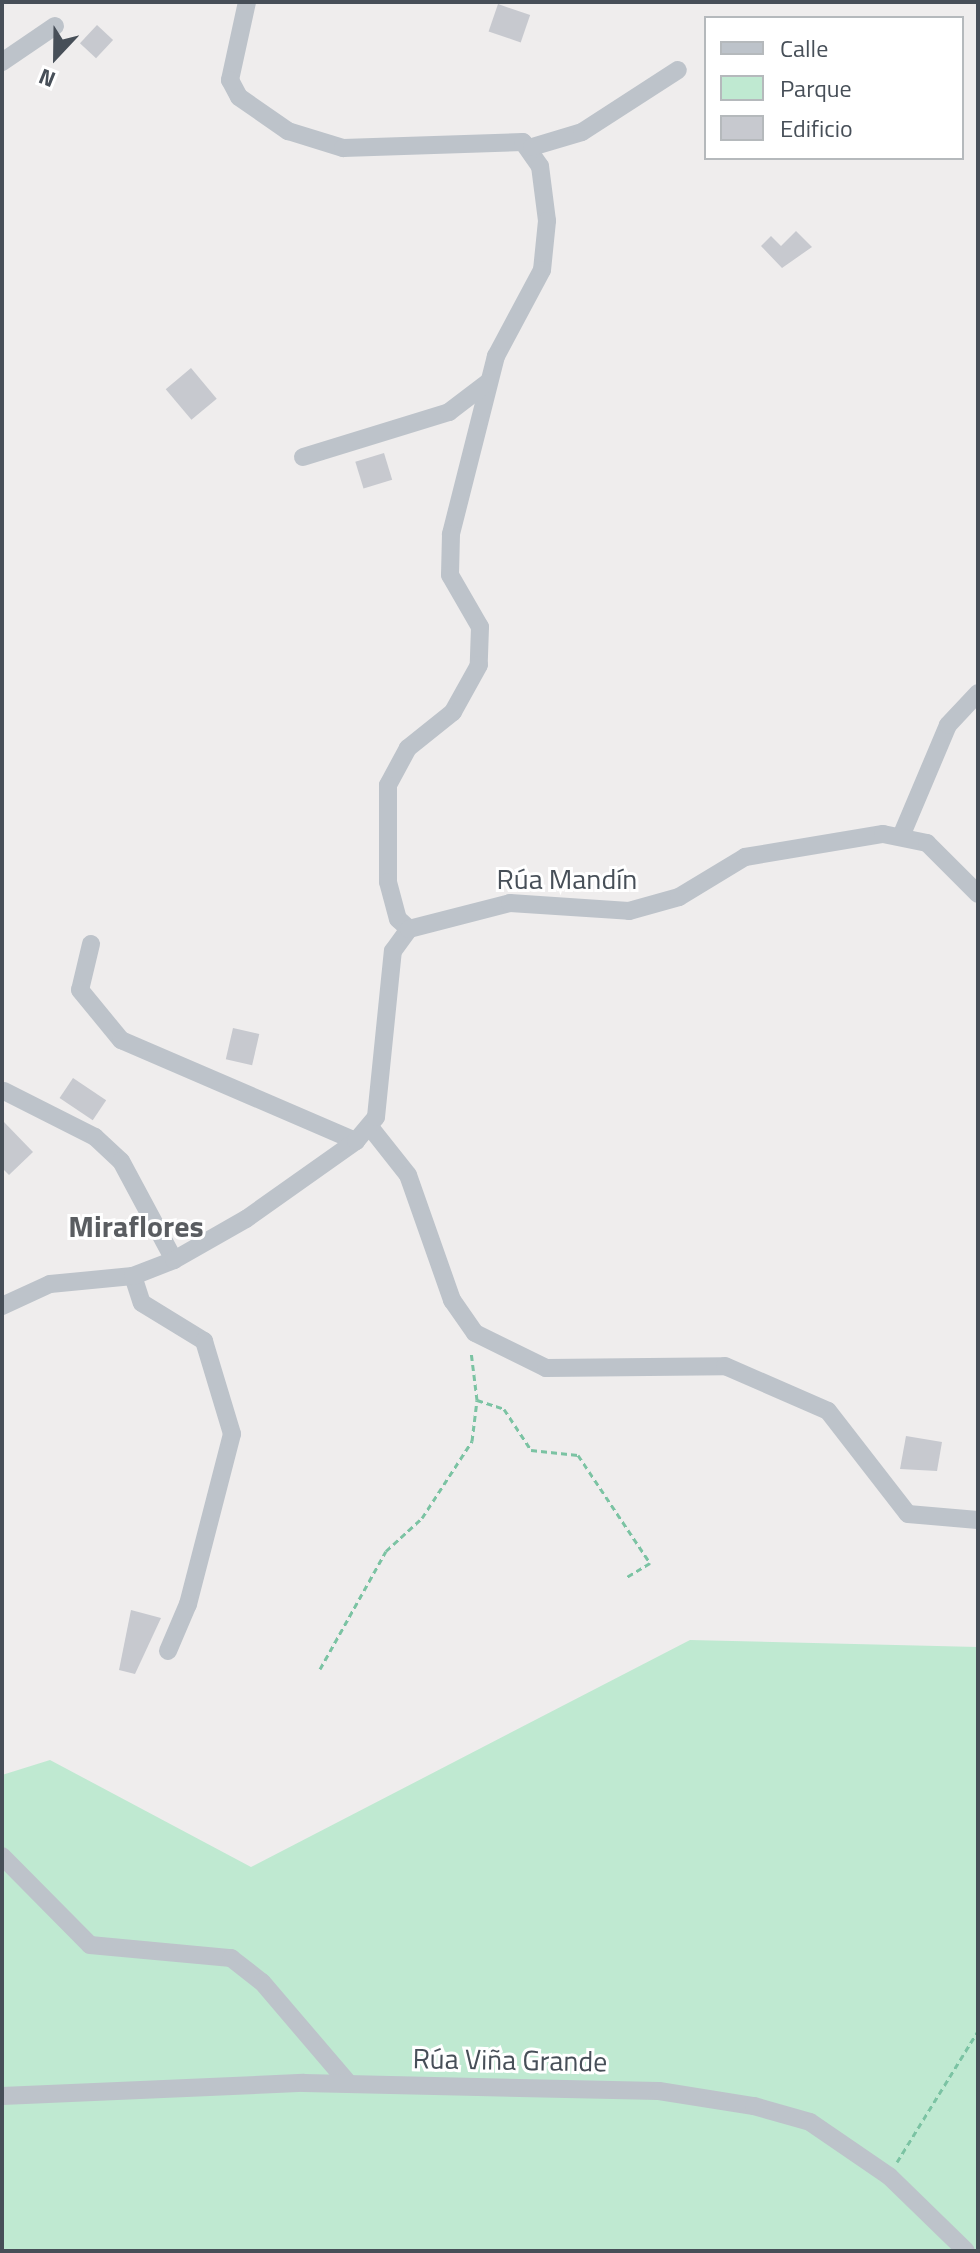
<!DOCTYPE html>
<meta charset="utf-8">
<style>
body{margin:0}
#map{position:relative;width:980px;height:2253px;overflow:hidden;background:#efeded;font-family:"Titillium Web",sans-serif}
div>[style]{position:absolute}
.green>*{inset:0;background:#bfe9d1}
.building>*{inset:0;background:#c7c9cf;transform-origin:0 0}
.path>*{height:3px;margin-top:-1.5px;transform-origin:0;background:repeating-linear-gradient(90deg,#7bc3a3 0 6px,transparent 0 10px)}
.minor>*{height:18px;margin:-9px;padding:0 9px;transform-origin:9px;border-radius:9px;background:#bdc3ca}
span{translate:-50% -50%;white-space:nowrap;text-align:center;line-height:1.15;-webkit-text-stroke:6px #fff;paint-order:stroke}
.street-label{font-size:28px;color:#474f58}
.neighbourhood-label{font-size:30px;color:#5a5d61;font-weight:700}
.frame{position:absolute;inset:0;border:4px solid #474f58;pointer-events:none}
.legend{position:absolute;left:704px;top:16px;width:260px;height:144px;box-sizing:border-box;background:#fff;border:2px solid #b5b9bc;margin:0;padding:10px 14px;list-style:none;font-size:24px;color:#474f58}
.legend li{display:flex;align-items:center;gap:16px;height:40px}
.legend b{width:40px;border:2px solid #b5b9bc}
.north{position:absolute;left:16px;top:16px;width:80px;height:80px;-webkit-text-stroke:6px #fff;paint-order:stroke;rotate:202deg;font-size:22px;font-weight:700;line-height:32px;text-align:center;color:#474f58}
.north::after{content:'';display:block;margin:auto;width:28px;height:36px;background:#474f58;clip-path:polygon(50% 0,100% 100%,50% 72%,0 100%)}
</style>
<div id="map">
<div class="green">
<i style="clip-path:polygon(690px 1640px,978px 1647px,978px 2251px,2px 2251px,2px 1775px,50px 1760px,251px 1867px)"></i>
</div>
<div class="building">
<i style="left:498px;top:4px;width:34px;height:29px;rotate:19deg"></i>
<i style="left:97px;top:25px;width:22px;height:25px;rotate:43deg"></i>
<i style="clip-path:polygon(796px 231px,812px 247px,782px 268px,761px 246px,771px 236px,781px 246px)"></i>
<i style="left:191px;top:368px;width:40px;height:33px;rotate:50deg"></i>
<i style="left:384px;top:453px;width:28px;height:30px;rotate:73deg"></i>
<i style="left:233px;top:1028px;width:27px;height:32px;rotate:13deg"></i>
<i style="left:73px;top:1078px;width:40px;height:24px;rotate:34deg"></i>
<i style="clip-path:polygon(2px 1120px,33px 1152px,9px 1175px,2px 1168px)"></i>
<i style="clip-path:polygon(906px 1436px,942px 1442px,937px 1471px,900px 1469px)"></i>
<i style="clip-path:polygon(131px 1610px,161px 1618px,135px 1674px,119px 1670px)"></i>
</div>
<div class="path">
<i style="left:477px;top:1400px;width:28px;rotate:18deg"></i>
<i style="left:504px;top:1409px;width:49px;rotate:56.6deg"></i>
<i style="left:531px;top:1450px;width:47px;rotate:6.1deg"></i>
<i style="left:578px;top:1455px;width:130px;rotate:56.3deg"></i>
<i style="left:650px;top:1563px;width:29px;rotate:149deg"></i>
<i style="left:320px;top:1669px;width:135px;rotate:-60.8deg"></i>
<i style="left:386px;top:1551px;width:49px;rotate:-42.5deg"></i>
<i style="left:422px;top:1518px;width:92px;rotate:-57deg"></i>
<i style="left:472px;top:1441px;width:41px;rotate:-83deg"></i>
<i style="left:477px;top:1400px;width:49px;rotate:-97deg"></i>
<i style="left:897px;top:2162px;width:154px;rotate:-58.3deg"></i>
</div>
<div class="minor">
<i style="left:247px;top:2px;width:80px;rotate:102.3deg"></i>
<i style="left:230px;top:80px;width:19px;rotate:62deg"></i>
<i style="left:239px;top:97px;width:60px;rotate:34.8deg"></i>
<i style="left:288px;top:131px;width:58px;rotate:17.2deg"></i>
<i style="left:343px;top:148px;width:180px;rotate:-1.9deg"></i>
<i style="left:523px;top:142px;width:29px;rotate:55deg"></i>
<i style="left:540px;top:166px;width:55px;rotate:82.7deg"></i>
<i style="left:547px;top:221px;width:49px;rotate:95.8deg"></i>
<i style="left:542px;top:270px;width:98px;rotate:118.1deg"></i>
<i style="left:496px;top:356px;width:184px;rotate:104.2deg"></i>
<i style="left:451px;top:534px;width:41px;rotate:91.4deg"></i>
<i style="left:450px;top:575px;width:60px;rotate:60deg"></i>
<i style="left:480px;top:627px;width:38px;rotate:92deg"></i>
<i style="left:479px;top:665px;width:54px;rotate:119deg"></i>
<i style="left:453px;top:712px;width:58px;rotate:141.3deg"></i>
<i style="left:408px;top:748px;width:42px;rotate:118.4deg"></i>
<i style="left:388px;top:785px;width:97px;rotate:90deg"></i>
<i style="left:388px;top:882px;width:38px;rotate:75deg"></i>
<i style="left:398px;top:919px;width:15px;rotate:42deg"></i>
<i style="left:2px;top:62px;width:64px;rotate:-34.2deg"></i>
<i style="left:532px;top:147px;width:52px;rotate:-16.7deg"></i>
<i style="left:582px;top:132px;width:114px;rotate:-32.9deg"></i>
<i style="left:303px;top:457px;width:153px;rotate:-17.1deg"></i>
<i style="left:449px;top:412px;width:48px;rotate:-37.3deg"></i>
<i style="left:902px;top:834px;width:118px;rotate:-67.1deg"></i>
<i style="left:948px;top:725px;width:44px;rotate:-46.8deg"></i>
<i style="left:91px;top:944px;width:47px;rotate:103.4deg"></i>
<i style="left:80px;top:990px;width:65px;rotate:50.6deg"></i>
<i style="left:121px;top:1040px;width:256px;rotate:23.3deg"></i>
<i style="left:4px;top:1091px;width:102px;rotate:26.8deg"></i>
<i style="left:95px;top:1137px;width:35px;rotate:43deg"></i>
<i style="left:121px;top:1161px;width:112px;rotate:61.8deg"></i>
<i style="left:370px;top:1127px;width:61px;rotate:51.6deg"></i>
<i style="left:408px;top:1175px;width:133px;rotate:70.6deg"></i>
<i style="left:452px;top:1300px;width:40px;rotate:55.1deg"></i>
<i style="left:475px;top:1333px;width:79px;rotate:26.2deg"></i>
<i style="left:546px;top:1368px;width:179px;rotate:-0.6deg"></i>
<i style="left:725px;top:1366px;width:112px;rotate:23.6deg"></i>
<i style="left:828px;top:1411px;width:130px;rotate:52.2deg"></i>
<i style="left:908px;top:1514px;width:70px;rotate:4.9deg"></i>
<i style="left:133px;top:1276px;width:28px;rotate:72deg"></i>
<i style="left:142px;top:1303px;width:73px;rotate:31.5deg"></i>
<i style="left:204px;top:1341px;width:97px;rotate:73.2deg"></i>
<i style="left:232px;top:1434px;width:176px;rotate:104.5deg"></i>
<i style="left:188px;top:1604px;width:51px;rotate:113.1deg"></i>
<i style="left:2px;top:1306px;width:53px;rotate:-24.6deg"></i>
<i style="left:50px;top:1284px;width:83px;rotate:-5.5deg"></i>
<i style="left:133px;top:1276px;width:44px;rotate:-21.3deg"></i>
<i style="left:174px;top:1260px;width:83px;rotate:-29.7deg"></i>
<i style="left:246px;top:1219px;width:135px;rotate:-35.3deg"></i>
<i style="left:356px;top:1141px;width:31px;rotate:-50deg"></i>
<i style="left:376px;top:1117px;width:167px;rotate:-84.2deg"></i>
<i style="left:393px;top:951px;width:27px;rotate:-54deg"></i>
<i style="left:409px;top:929px;width:104px;rotate:-14.4deg"></i>
<i style="left:510px;top:903px;width:119px;rotate:3.8deg"></i>
<i style="left:629px;top:911px;width:52px;rotate:-15.6deg"></i>
<i style="left:679px;top:897px;width:77px;rotate:-31.2deg"></i>
<i style="left:745px;top:857px;width:140px;rotate:-9.5deg"></i>
<i style="left:883px;top:834px;width:45px;rotate:11.6deg"></i>
<i style="left:927px;top:843px;width:72px;rotate:45deg"></i>
<i style="left:2px;top:1856px;width:125px;rotate:45.3deg"></i>
<i style="left:90px;top:1945px;width:142px;rotate:5.3deg"></i>
<i style="left:231px;top:1958px;width:39px;rotate:38deg"></i>
<i style="left:262px;top:1982px;width:134px;rotate:49.5deg"></i>
<i style="left:2px;top:2096px;width:302px;rotate:-2.5deg"></i>
<i style="left:304px;top:2083px;width:355px;rotate:1.3deg"></i>
<i style="left:659px;top:2091px;width:96px;rotate:9deg"></i>
<i style="left:754px;top:2106px;width:58px;rotate:15.9deg"></i>
<i style="left:810px;top:2122px;width:96px;rotate:34.4deg"></i>
<i style="left:889px;top:2176px;width:107px;rotate:44.2deg"></i>
</div>
<div class="street-label">
<span style="left:567px;top:879px">Rúa Mandín</span>
<span style="left:510px;top:2060px;rotate:1deg">Rúa Viña Grande</span>
</div>
<div class="neighbourhood-label">
<span style="left:136px;top:1226px">Miraflores</span>
</div>
<div class="frame"></div>
<ul class="legend">
<li><b style="height:10px;background:#bdc3ca"></b>Calle</li>
<li><b style="height:22px;background:#bfe9d1"></b>Parque</li>
<li><b style="height:22px;background:#c7c9cf"></b>Edificio</li>
</ul>
<div class="north">N</div>
</div>
